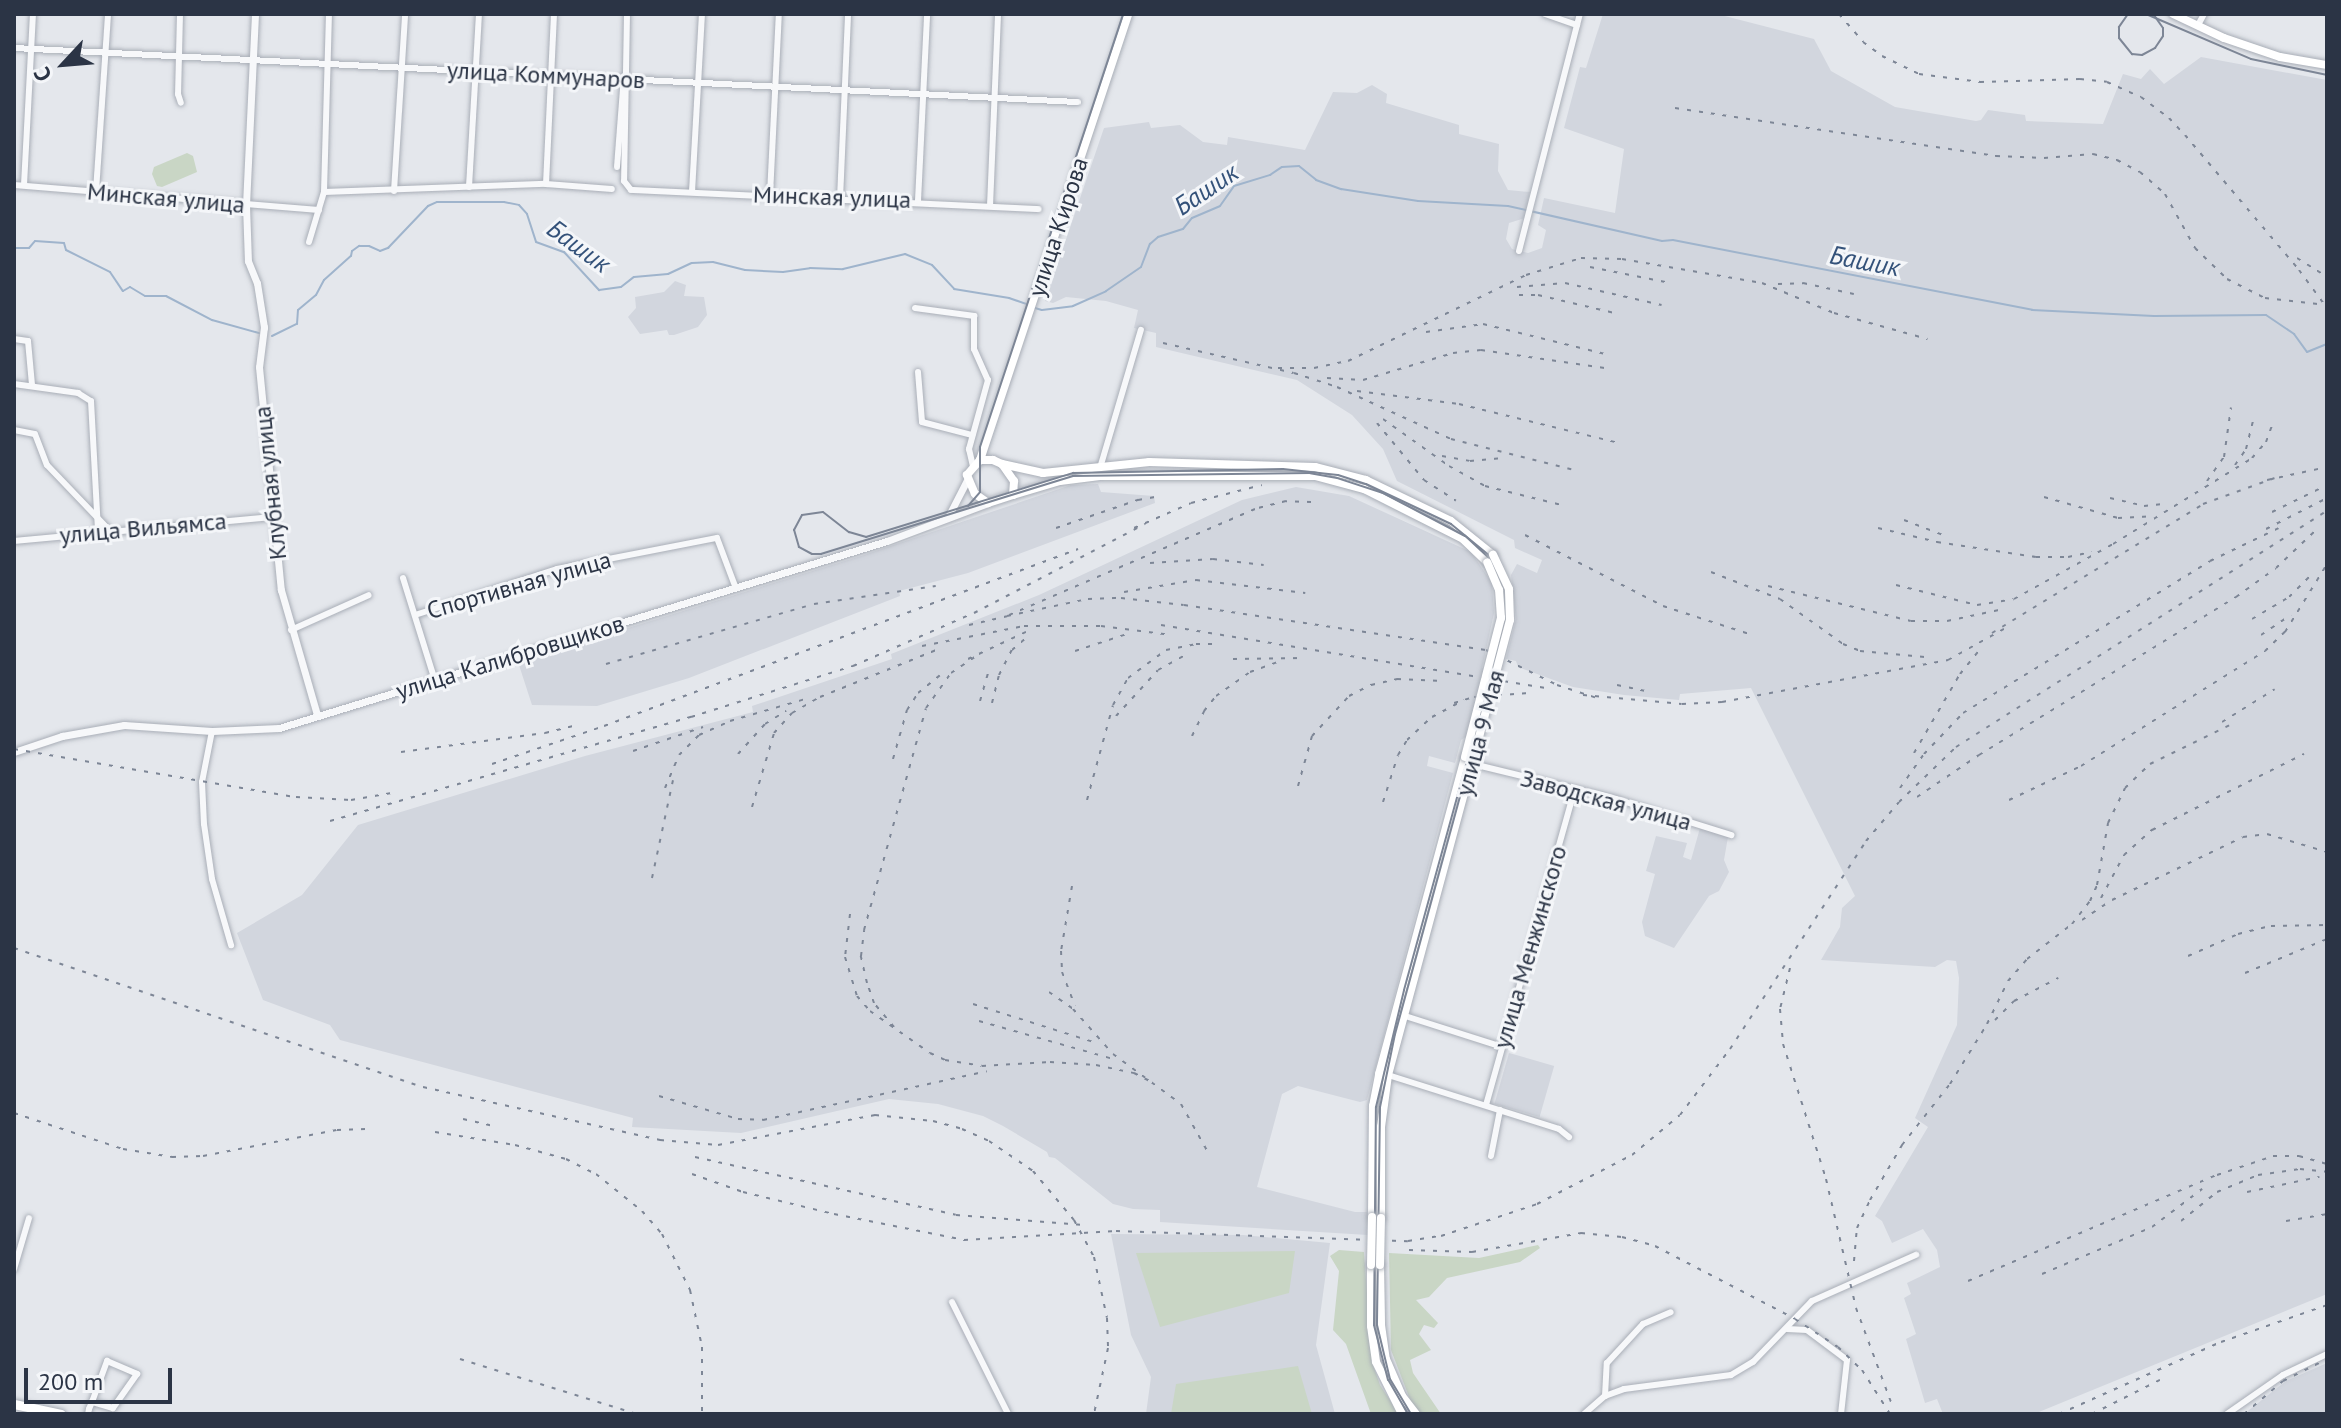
<!DOCTYPE html>
<meta charset="utf-8">
<style>
body{margin:0}
#map{position:relative;width:2341px;height:1428px;overflow:hidden;background:#e4e7ec;font-family:"PT Sans",sans-serif}
div>[style]{position:absolute}
.built>*{inset:0;background:#d2d6de;transform-origin:0 0}
.green>*{inset:0;background:#c9d6c5}
.stream>*{height:2px;margin:-1px;padding:0 1px;transform-origin:1px;border-radius:1px;background:#9fb4cc}
.roads{filter:drop-shadow(0 0 2px #a9aeb7) drop-shadow(0 0 2px #a9aeb7)}
.minor>*{height:6px;margin:-3px;padding:0 3px;transform-origin:3px;border-radius:3px;background:#f7f8fa}
.tertiary>*{height:7px;margin:-3.5px;padding:0 3.5px;transform-origin:3.5px;border-radius:3.5px;background:#f7f8fa}
.secondary>*{height:8px;margin:-4px;padding:0 4px;transform-origin:4px;border-radius:4px;background:#fff}
.primary>*{height:9px;margin:-4.5px;padding:0 4.5px;transform-origin:4.5px;border-radius:4.5px;background:#fff}
.tram>*{height:2px;margin:-1px;padding:0 1px;transform-origin:1px;border-radius:1px;background:#7d8696}
.rail>*{height:2px;margin-top:-1px;transform-origin:0;background:repeating-linear-gradient(90deg,#7d8696 0 4px,transparent 0 12px)}
.bridges{filter:drop-shadow(0 0 2px #a9aeb7) drop-shadow(0 0 2px #a9aeb7)}
.secondary-bridge>*{height:8px;margin:-4px;padding:0 4px;transform-origin:4px;border-radius:4px;background:#fff}
span{translate:-50% -50%;white-space:nowrap;text-align:center;line-height:1.15;-webkit-text-stroke:6px #f4f6f9;paint-order:stroke}
.street-label{font-size:24px;color:#2b3445}
.water-label{font-size:26px;color:#34527a;font-style:italic}
.frame{position:absolute;inset:0;border:16px solid #2b3445;pointer-events:none}
.north{position:absolute;left:24px;top:24px;width:80px;height:80px;-webkit-text-stroke:6px #f4f6f9;paint-order:stroke;rotate:244deg;font-size:22px;font-weight:700;line-height:32px;text-align:center;color:#2b3445}
.north::after{content:'';display:block;margin:auto;width:28px;height:36px;background:#2b3445;clip-path:polygon(50% 0,100% 100%,50% 72%,0 100%)}
.scale{position:absolute;left:24px;top:1368px;width:148px;height:36px;box-sizing:border-box;border:4px solid #2b3445;border-top:0;padding-left:10px;font-size:24px;line-height:28px;white-space:nowrap;color:#2b3445;-webkit-text-stroke:6px #f4f6f9;paint-order:stroke}
</style>
<div id="map">
<div class="built">
<i style="clip-path:polygon(1603px 14px,1717px 14px,1814px 39px,1831px 71px,1895px 107px,1976px 121px,1981px 120px,1988px 110px,2025px 115px,2026px 121px,2103px 124px,2123px 74px,2141px 79px,2150px 69px,2164px 84px,2201px 57px,2327px 80px,2327px 1294px,2034px 1414px,1943px 1414px,1937px 1399px,1925px 1403px,1906px 1339px,1916px 1334px,1904px 1298px,1911px 1294px,1907px 1283px,1940px 1267px,1937px 1250px,1923px 1229px,1892px 1243px,1882px 1221px,1875px 1216px,1928px 1127px,1915px 1118px,1957px 1025px,1959px 978px,1956px 961px,1947px 960px,1935px 967px,1821px 960px,1840px 927px,1842px 908px,1855px 896px,1751px 688px,1680px 694px,1679px 700px,1624px 695px,1573px 687px,1518px 667px,1516px 661px,1506px 659px,1516px 619px,1511px 575px,1517px 564px,1537px 573px,1542px 560px,1515px 548px,1514px 540px,1397px 481px,1383px 449px,1352px 415px,1297px 380px,1156px 347px,1156px 333px,1134px 328px,1138px 310px,1106px 301px,1066px 297px,1053px 303px,1045px 301px,1104px 128px,1149px 122px,1151px 128px,1180px 125px,1203px 142px,1227px 145px,1228px 137px,1305px 150px,1333px 92px,1357px 93px,1372px 85px,1387px 94px,1386px 103px,1459px 125px,1459px 134px,1499px 144px,1498px 171px,1508px 190px,1530px 192px,1525px 218px,1509px 223px,1506px 239px,1512px 249px,1528px 253px,1542px 248px,1546px 230px,1538px 225px,1544px 198px,1615px 213px,1624px 149px,1564px 128px,1580px 67px,1586px 68px)"></i>
<i style="clip-path:polygon(675px 281px,686px 285px,684px 296px,704px 297px,707px 315px,698px 327px,674px 335px,669px 335px,667px 330px,640px 334px,628px 317px,636px 308px,635px 297px,664px 292px)"></i>
<i style="clip-path:polygon(1098px 484px,1101px 492px,1154px 496px,1155px 503px,968px 573px,899px 591px,900px 596px,689px 678px,597px 706px,532px 705px,518px 662px,861px 556px,1071px 485px)"></i>
<i style="clip-path:polygon(1296px 487px,1349px 496px,1471px 552px,1492px 583px,1494px 613px,1482px 668px,1499px 671px,1476px 741px,1470px 734px,1461px 740px,1455px 763px,1429px 756px,1427px 766px,1453px 773px,1367px 1100px,1360px 1102px,1298px 1086px,1282px 1094px,1257px 1187px,1355px 1212px,1367px 1212px,1368px 1235px,1160px 1222px,1160px 1210px,1133px 1209px,1113px 1204px,1055px 1158px,1049px 1157px,1047px 1152px,1003px 1126px,983px 1116px,938px 1104px,889px 1099px,741px 1133px,632px 1127px,633px 1118px,340px 1040px,330px 1025px,263px 1000px,237px 933px,302px 895px,358px 825px,585px 756px,753px 712px,752px 706px,892px 659px,891px 654px,1039px 595px,1242px 500px)"></i>
<i style="clip-path:polygon(1700px 828px,1728px 837px,1724px 860px,1729px 872px,1719px 891px,1709px 896px,1674px 948px,1645px 936px,1642px 922px,1655px 874px,1646px 871px,1656px 836px,1687px 843px,1683px 857px,1691px 860px)"></i>
<i style="left:1509px;top:1053px;width:47px;height:53px;rotate:16deg"></i>
<i style="clip-path:polygon(1111px 1234px,1243px 1235px,1330px 1243px,1316px 1345px,1335px 1414px,1146px 1414px,1151px 1377px,1131px 1335px)"></i>
<i style="clip-path:polygon(2327px 1363px,2327px 1414px,2244px 1414px,2286px 1381px)"></i>
</div>
<div class="green">
<i style="clip-path:polygon(187px 153px,193px 156px,197px 172px,162px 187px,157px 186px,152px 174px,154px 167px)"></i>
<i style="clip-path:polygon(1538px 1245px,1540px 1248px,1520px 1262px,1447px 1278px,1429px 1297px,1416px 1300px,1438px 1323px,1434px 1328px,1424px 1325px,1419px 1334px,1431px 1350px,1410px 1360px,1413px 1373px,1441px 1414px,1421px 1414px,1411px 1402px,1391px 1350px,1389px 1253px,1479px 1258px)"></i>
<i style="clip-path:polygon(1339px 1250px,1364px 1252px,1372px 1362px,1380px 1385px,1399px 1414px,1371px 1414px,1346px 1344px,1333px 1330px,1339px 1271px,1330px 1256px)"></i>
<i style="clip-path:polygon(1295px 1251px,1289px 1293px,1160px 1327px,1136px 1253px)"></i>
<i style="clip-path:polygon(1298px 1366px,1312px 1414px,1171px 1414px,1176px 1384px)"></i>
</div>
<div class="stream">
<i style="left:14px;top:248px;width:15px"></i>
<i style="left:29px;top:248px;width:9px;rotate:-49deg"></i>
<i style="left:35px;top:241px;width:29px;rotate:4deg"></i>
<i style="left:64px;top:243px;width:7px;rotate:74deg"></i>
<i style="left:66px;top:250px;width:49px;rotate:26.6deg"></i>
<i style="left:110px;top:272px;width:23px;rotate:56deg"></i>
<i style="left:123px;top:291px;width:8px;rotate:-30deg"></i>
<i style="left:130px;top:287px;width:17px;rotate:31deg"></i>
<i style="left:145px;top:296px;width:21px"></i>
<i style="left:166px;top:296px;width:52px;rotate:27.6deg"></i>
<i style="left:212px;top:320px;width:49px;rotate:15.5deg"></i>
<i style="left:1035px;top:308px;width:7px;rotate:16deg"></i>
<i style="left:1042px;top:310px;width:31px;rotate:-7deg"></i>
<i style="left:1073px;top:306px;width:36px;rotate:-24deg"></i>
<i style="left:1106px;top:291px;width:42px;rotate:-34.4deg"></i>
<i style="left:1141px;top:267px;width:25px;rotate:-69deg"></i>
<i style="left:1150px;top:244px;width:11px;rotate:-41deg"></i>
<i style="left:1158px;top:237px;width:26px;rotate:-18deg"></i>
<i style="left:1183px;top:229px;width:14px;rotate:-51deg"></i>
<i style="left:1192px;top:218px;width:30px;rotate:-23deg"></i>
<i style="left:1220px;top:206px;width:24px;rotate:-55deg"></i>
<i style="left:1234px;top:186px;width:38px;rotate:-17deg"></i>
<i style="left:1270px;top:175px;width:14px;rotate:-34deg"></i>
<i style="left:1282px;top:167px;width:17px;rotate:-3deg"></i>
<i style="left:1299px;top:166px;width:22px;rotate:39deg"></i>
<i style="left:1316px;top:180px;width:27px;rotate:20deg"></i>
<i style="left:1341px;top:189px;width:78px;rotate:8.9deg"></i>
<i style="left:1418px;top:201px;width:90px;rotate:3.2deg"></i>
<i style="left:1508px;top:206px;width:158px;rotate:12.8deg"></i>
<i style="left:1662px;top:241px;width:11px;rotate:-5deg"></i>
<i style="left:1673px;top:240px;width:366px;rotate:11deg"></i>
<i style="left:2032px;top:310px;width:122px;rotate:2.8deg"></i>
<i style="left:2154px;top:316px;width:112px;rotate:-0.5deg"></i>
<i style="left:2266px;top:315px;width:34px;rotate:34deg"></i>
<i style="left:2294px;top:334px;width:22px;rotate:54deg"></i>
<i style="left:2307px;top:352px;width:22px;rotate:-22deg"></i>
<i style="left:272px;top:336px;width:28px;rotate:-26deg"></i>
<i style="left:297px;top:324px;width:14px;rotate:-86deg"></i>
<i style="left:298px;top:310px;width:23px;rotate:-40deg"></i>
<i style="left:316px;top:295px;width:17px;rotate:-62deg"></i>
<i style="left:324px;top:280px;width:36px;rotate:-42deg"></i>
<i style="left:351px;top:256px;width:5px;rotate:-79deg"></i>
<i style="left:352px;top:251px;width:9px;rotate:-36deg"></i>
<i style="left:359px;top:246px;width:10px"></i>
<i style="left:369px;top:246px;width:12px;rotate:24deg"></i>
<i style="left:380px;top:251px;width:9px;rotate:-21deg"></i>
<i style="left:388px;top:248px;width:58px;rotate:-46.4deg"></i>
<i style="left:428px;top:206px;width:10px;rotate:-24deg"></i>
<i style="left:437px;top:202px;width:67px"></i>
<i style="left:504px;top:202px;width:15px;rotate:11deg"></i>
<i style="left:519px;top:205px;width:12px;rotate:48deg"></i>
<i style="left:527px;top:214px;width:29px;rotate:72deg"></i>
<i style="left:536px;top:242px;width:30px;rotate:20deg"></i>
<i style="left:564px;top:252px;width:52px;rotate:47.4deg"></i>
<i style="left:599px;top:290px;width:22px;rotate:-8deg"></i>
<i style="left:621px;top:287px;width:16px;rotate:-38deg"></i>
<i style="left:634px;top:277px;width:34px;rotate:-5deg"></i>
<i style="left:668px;top:274px;width:26px;rotate:-25deg"></i>
<i style="left:692px;top:263px;width:21px;rotate:-3deg"></i>
<i style="left:713px;top:262px;width:33px;rotate:14deg"></i>
<i style="left:745px;top:270px;width:38px;rotate:3deg"></i>
<i style="left:783px;top:272px;width:27px;rotate:-8deg"></i>
<i style="left:810px;top:268px;width:33px;rotate:2deg"></i>
<i style="left:843px;top:269px;width:64px;rotate:-13.6deg"></i>
<i style="left:905px;top:254px;width:29px;rotate:22deg"></i>
<i style="left:932px;top:265px;width:33px;rotate:47deg"></i>
<i style="left:954px;top:289px;width:56px;rotate:9.3deg"></i>
<i style="left:1009px;top:298px;width:21px;rotate:19deg"></i>
</div>
<div class="roads">
<div class="minor">
<i style="left:180px;top:14px;width:80px;rotate:91.4deg"></i>
<i style="left:178px;top:94px;width:9px;rotate:72deg"></i>
<i style="left:627px;top:14px;width:167px;rotate:91deg"></i>
<i style="left:624px;top:181px;width:11px;rotate:52deg"></i>
<i style="left:631px;top:190px;width:408px;rotate:2.7deg"></i>
<i style="left:1545px;top:14px;width:34px;rotate:19deg"></i>
<i style="left:2198px;top:25px;width:13px;rotate:-61deg"></i>
<i style="left:14px;top:48px;width:1065px;rotate:2.91deg"></i>
<i style="left:617px;top:167px;width:90px;rotate:-85.6deg"></i>
<i style="left:546px;top:184px;width:170px;rotate:-87.3deg"></i>
<i style="left:14px;top:185px;width:306px;rotate:4.7deg"></i>
<i style="left:24px;top:185px;width:171px;rotate:-87deg"></i>
<i style="left:469px;top:187px;width:173px;rotate:-86.7deg"></i>
<i style="left:96px;top:191px;width:177px;rotate:-86.1deg"></i>
<i style="left:394px;top:191px;width:177px;rotate:-86.4deg"></i>
<i style="left:324px;top:192px;width:222px;rotate:-2.1deg"></i>
<i style="left:546px;top:184px;width:66px;rotate:4.3deg"></i>
<i style="left:692px;top:192px;width:178px;rotate:-86.8deg"></i>
<i style="left:770px;top:195px;width:181px;rotate:-87.2deg"></i>
<i style="left:840px;top:199px;width:185px;rotate:-87.5deg"></i>
<i style="left:918px;top:201px;width:187px;rotate:-87.2deg"></i>
<i style="left:990px;top:206px;width:192px;rotate:-87.6deg"></i>
<i style="left:309px;top:242px;width:52px;rotate:-73.3deg"></i>
<i style="left:324px;top:192px;width:178px;rotate:-88.4deg"></i>
<i style="left:1519px;top:251px;width:245px;rotate:-75.6deg"></i>
<i style="left:915px;top:308px;width:60px;rotate:7.7deg"></i>
<i style="left:974px;top:316px;width:33px;rotate:90deg"></i>
<i style="left:974px;top:349px;width:34px;rotate:66deg"></i>
<i style="left:988px;top:380px;width:72px;rotate:105.4deg"></i>
<i style="left:969px;top:449px;width:17px;rotate:77deg"></i>
<i style="left:14px;top:339px;width:14px;rotate:8deg"></i>
<i style="left:28px;top:341px;width:44px;rotate:84.8deg"></i>
<i style="left:918px;top:372px;width:50px;rotate:85.4deg"></i>
<i style="left:922px;top:422px;width:52px;rotate:14.6deg"></i>
<i style="left:14px;top:384px;width:65px;rotate:8deg"></i>
<i style="left:78px;top:393px;width:15px;rotate:32deg"></i>
<i style="left:91px;top:401px;width:131px;rotate:86.9deg"></i>
<i style="left:14px;top:430px;width:21px;rotate:11deg"></i>
<i style="left:35px;top:434px;width:33px;rotate:69deg"></i>
<i style="left:47px;top:465px;width:91px;rotate:46.3deg"></i>
<i style="left:1100px;top:468px;width:144px;rotate:-73.5deg"></i>
<i style="left:14px;top:541px;width:259px;rotate:-5.3deg"></i>
<i style="left:403px;top:578px;width:108px;rotate:72.7deg"></i>
<i style="left:415px;top:615px;width:149px;rotate:-17.9deg"></i>
<i style="left:557px;top:569px;width:163px;rotate:-11deg"></i>
<i style="left:717px;top:538px;width:51px;rotate:69.4deg"></i>
<i style="left:291px;top:630px;width:85px;rotate:-24.2deg"></i>
<i style="left:212px;top:731px;width:52px;rotate:101.1deg"></i>
<i style="left:202px;top:782px;width:42px;rotate:87.3deg"></i>
<i style="left:204px;top:824px;width:56px;rotate:81.7deg"></i>
<i style="left:212px;top:879px;width:69px;rotate:73.9deg"></i>
<i style="left:1481px;top:766px;width:139px;rotate:13.7deg"></i>
<i style="left:1616px;top:799px;width:121px;rotate:17.4deg"></i>
<i style="left:1402px;top:1015px;width:105px;rotate:17.7deg"></i>
<i style="left:1388px;top:1075px;width:179px;rotate:17.5deg"></i>
<i style="left:1559px;top:1129px;width:13px;rotate:39deg"></i>
<i style="left:1486px;top:1105px;width:328px;rotate:-74.3deg"></i>
<i style="left:1491px;top:1156px;width:47px;rotate:-78.9deg"></i>
<i style="left:14px;top:1269px;width:53px;rotate:-73.6deg"></i>
<i style="left:952px;top:1302px;width:125px;rotate:63.4deg"></i>
<i style="left:1787px;top:1329px;width:20px;rotate:3deg"></i>
<i style="left:1807px;top:1330px;width:50px;rotate:36.9deg"></i>
<i style="left:1847px;top:1360px;width:54px;rotate:96.3deg"></i>
<i style="left:1605px;top:1396px;width:33px;rotate:-87deg"></i>
<i style="left:1607px;top:1363px;width:53px;rotate:-47.3deg"></i>
<i style="left:1643px;top:1324px;width:30px;rotate:-23deg"></i>
<i style="left:88px;top:1414px;width:5px;rotate:-79deg"></i>
<i style="left:89px;top:1409px;width:8px;rotate:-67deg"></i>
<i style="left:92px;top:1402px;width:44px;rotate:-69.9deg"></i>
<i style="left:107px;top:1361px;width:33px;rotate:23deg"></i>
<i style="left:137px;top:1374px;width:42px;rotate:125.2deg"></i>
<i style="left:113px;top:1408px;width:22px;rotate:-164deg"></i>
<i style="left:1584px;top:1414px;width:28px;rotate:-41deg"></i>
<i style="left:1605px;top:1396px;width:20px;rotate:-20deg"></i>
<i style="left:1624px;top:1389px;width:108px;rotate:-7.5deg"></i>
<i style="left:1731px;top:1375px;width:26px;rotate:-31deg"></i>
<i style="left:1753px;top:1362px;width:85px;rotate:-46deg"></i>
<i style="left:1812px;top:1301px;width:114px;rotate:-23.9deg"></i>
<i style="left:2227px;top:1414px;width:68px;rotate:-34.9deg"></i>
<i style="left:2283px;top:1375px;width:49px;rotate:-25.5deg"></i>
</div>
<div class="tertiary">
<i style="left:255px;top:14px;width:191px;rotate:92.7deg"></i>
<i style="left:246px;top:205px;width:56px;rotate:88deg"></i>
<i style="left:248px;top:261px;width:24px;rotate:68deg"></i>
<i style="left:257px;top:283px;width:45px;rotate:81deg"></i>
<i style="left:264px;top:327px;width:40px;rotate:97.1deg"></i>
<i style="left:259px;top:367px;width:224px;rotate:84.4deg"></i>
<i style="left:281px;top:590px;width:130px;rotate:73.9deg"></i>
<i style="left:948px;top:517px;width:42px;rotate:-62.8deg"></i>
<i style="left:14px;top:752px;width:51px;rotate:-18.4deg"></i>
<i style="left:62px;top:736px;width:63px;rotate:-10.1deg"></i>
<i style="left:124px;top:725px;width:88px;rotate:3.9deg"></i>
<i style="left:212px;top:731px;width:67px;rotate:-2.6deg"></i>
<i style="left:279px;top:728px;width:636px;rotate:-17.1deg"></i>
<i style="left:887px;top:541px;width:108px;rotate:-20.6deg"></i>
</div>
<div class="secondary">
<i style="left:2173px;top:14px;width:56px;rotate:25.2deg"></i>
<i style="left:2224px;top:38px;width:59px;rotate:18.7deg"></i>
<i style="left:2280px;top:57px;width:48px;rotate:9.7deg"></i>
<i style="left:980px;top:460px;width:470px;rotate:-71.6deg"></i>
<i style="left:980px;top:460px;width:13px"></i>
<i style="left:993px;top:460px;width:10px;rotate:24deg"></i>
<i style="left:1002px;top:464px;width:21px;rotate:55deg"></i>
<i style="left:1014px;top:481px;width:14px;rotate:94deg"></i>
<i style="left:1013px;top:495px;width:26px;rotate:162deg"></i>
<i style="left:988px;top:503px;width:16px;rotate:-145deg"></i>
<i style="left:975px;top:494px;width:21px;rotate:-113deg"></i>
<i style="left:967px;top:475px;width:20px;rotate:-49deg"></i>
<i style="left:1002px;top:464px;width:42px;rotate:12.4deg"></i>
<i style="left:1043px;top:473px;width:107px;rotate:-5.9deg"></i>
<i style="left:1149px;top:462px;width:166px;rotate:1.7deg"></i>
<i style="left:1315px;top:467px;width:53px;rotate:14.3deg"></i>
<i style="left:1366px;top:480px;width:94px;rotate:25.8deg"></i>
<i style="left:1451px;top:521px;width:54px;rotate:39deg"></i>
<i style="left:1013px;top:495px;width:49px;rotate:-16.6deg"></i>
<i style="left:1060px;top:481px;width:40px;rotate:-7.1deg"></i>
<i style="left:1100px;top:476px;width:215px"></i>
<i style="left:1315px;top:476px;width:51px;rotate:14.9deg"></i>
<i style="left:1364px;top:489px;width:111px;rotate:26.8deg"></i>
<i style="left:1463px;top:539px;width:33px;rotate:44deg"></i>
<i style="left:1372px;top:1217px;width:111px;rotate:-89.5deg"></i>
<i style="left:1373px;top:1106px;width:33px;rotate:-79deg"></i>
<i style="left:1379px;top:1074px;width:328px;rotate:-74.8deg"></i>
<i style="left:1381px;top:1218px;width:91px;rotate:-90deg"></i>
<i style="left:1381px;top:1127px;width:52px;rotate:-82.3deg"></i>
<i style="left:1388px;top:1075px;width:326px;rotate:-74.9deg"></i>
<i style="left:1371px;top:1265px;width:61px;rotate:90deg"></i>
<i style="left:1371px;top:1326px;width:36px;rotate:82deg"></i>
<i style="left:1376px;top:1362px;width:58px;rotate:63.4deg"></i>
<i style="left:1380px;top:1265px;width:60px;rotate:89deg"></i>
<i style="left:1381px;top:1325px;width:34px;rotate:82deg"></i>
<i style="left:1386px;top:1359px;width:40px;rotate:66.6deg"></i>
<i style="left:1402px;top:1396px;width:23px;rotate:52deg"></i>
</div>
<div class="primary">
<i style="left:14px;top:1404px;width:48px;rotate:12deg"></i>
</div>
</div>
<div class="tram">
<i style="left:2128px;top:14px;width:16px;rotate:125deg"></i>
<i style="left:2119px;top:27px;width:11px;rotate:90deg"></i>
<i style="left:2119px;top:38px;width:21px;rotate:51deg"></i>
<i style="left:2132px;top:54px;width:10px;rotate:6deg"></i>
<i style="left:2142px;top:55px;width:15px;rotate:-28deg"></i>
<i style="left:2155px;top:48px;width:14px;rotate:-56deg"></i>
<i style="left:2163px;top:36px;width:8px;rotate:-90deg"></i>
<i style="left:2163px;top:28px;width:16px;rotate:-125deg"></i>
<i style="left:2146px;top:14px;width:114px;rotate:23.2deg"></i>
<i style="left:2251px;top:59px;width:78px;rotate:11.9deg"></i>
<i style="left:968px;top:506px;width:18px;rotate:-49deg"></i>
<i style="left:980px;top:492px;width:45px;rotate:-90deg"></i>
<i style="left:980px;top:447px;width:456px;rotate:-71.7deg"></i>
<i style="left:1408px;top:1414px;width:39px;rotate:-120deg"></i>
<i style="left:1388px;top:1380px;width:57px;rotate:-104.3deg"></i>
<i style="left:1374px;top:1325px;width:218px;rotate:-89.5deg"></i>
<i style="left:1376px;top:1107px;width:120px;rotate:-76.5deg"></i>
<i style="left:1404px;top:990px;width:372px;rotate:-74.6deg"></i>
<i style="left:1503px;top:631px;width:42px;rotate:-90deg"></i>
<i style="left:1503px;top:589px;width:34px;rotate:-114deg"></i>
<i style="left:1489px;top:558px;width:33px;rotate:-137deg"></i>
<i style="left:1465px;top:536px;width:93px;rotate:-152.3deg"></i>
<i style="left:1383px;top:493px;width:48px;rotate:-161.9deg"></i>
<i style="left:1337px;top:478px;width:27px;rotate:-170deg"></i>
<i style="left:1310px;top:473px;width:237px;rotate:179.3deg"></i>
<i style="left:1073px;top:476px;width:264px;rotate:162.8deg"></i>
<i style="left:821px;top:554px;width:9px;rotate:180deg"></i>
<i style="left:812px;top:554px;width:15px;rotate:-152deg"></i>
<i style="left:799px;top:547px;width:18px;rotate:-106deg"></i>
<i style="left:794px;top:530px;width:17px;rotate:-62deg"></i>
<i style="left:802px;top:515px;width:21px;rotate:-8deg"></i>
<i style="left:823px;top:512px;width:33px;rotate:38deg"></i>
<i style="left:849px;top:532px;width:18px;rotate:16deg"></i>
<i style="left:866px;top:537px;width:217px;rotate:-17.2deg"></i>
<i style="left:1073px;top:473px;width:210px;rotate:-1.1deg"></i>
<i style="left:1283px;top:469px;width:55px;rotate:6.2deg"></i>
<i style="left:1338px;top:475px;width:29px;rotate:18deg"></i>
<i style="left:1366px;top:484px;width:94px;rotate:25.2deg"></i>
<i style="left:1451px;top:524px;width:52px;rotate:39.5deg"></i>
<i style="left:1491px;top:557px;width:35px;rotate:65deg"></i>
<i style="left:1506px;top:589px;width:43px;rotate:91.3deg"></i>
<i style="left:1505px;top:632px;width:417px;rotate:105.3deg"></i>
<i style="left:1395px;top:1034px;width:75px;rotate:101.6deg"></i>
<i style="left:1380px;top:1107px;width:218px;rotate:90.8deg"></i>
<i style="left:1377px;top:1325px;width:56px;rotate:76.5deg"></i>
<i style="left:1390px;top:1379px;width:41px;rotate:59deg"></i>
</div>
<div class="rail">
<i style="left:1839px;top:14px;width:37px;rotate:49deg"></i>
<i style="left:1863px;top:42px;width:24px;rotate:36deg"></i>
<i style="left:1882px;top:56px;width:41px;rotate:25.9deg"></i>
<i style="left:1919px;top:74px;width:62px;rotate:7.5deg"></i>
<i style="left:1980px;top:82px;width:100px;rotate:-1.7deg"></i>
<i style="left:2080px;top:79px;width:27px;rotate:6deg"></i>
<i style="left:2107px;top:82px;width:37px;rotate:24deg"></i>
<i style="left:2141px;top:97px;width:35px;rotate:37deg"></i>
<i style="left:2169px;top:118px;width:23px;rotate:47deg"></i>
<i style="left:2185px;top:135px;width:177px;rotate:49.8deg"></i>
<i style="left:2299px;top:270px;width:47px;rotate:53.6deg"></i>
<i style="left:1675px;top:108px;width:325px;rotate:8.5deg"></i>
<i style="left:1996px;top:156px;width:48px;rotate:2.4deg"></i>
<i style="left:2044px;top:158px;width:49px;rotate:-4.7deg"></i>
<i style="left:2093px;top:154px;width:25px;rotate:14deg"></i>
<i style="left:2117px;top:160px;width:26px;rotate:28deg"></i>
<i style="left:2140px;top:172px;width:33px;rotate:41deg"></i>
<i style="left:2165px;top:194px;width:62px;rotate:60.9deg"></i>
<i style="left:2195px;top:248px;width:45px;rotate:44.1deg"></i>
<i style="left:2227px;top:279px;width:42px;rotate:26.6deg"></i>
<i style="left:2265px;top:298px;width:62px;rotate:6.4deg"></i>
<i style="left:2297px;top:258px;width:36px;rotate:32deg"></i>
<i style="left:1590px;top:267px;width:82px;rotate:11.3deg"></i>
<i style="left:1778px;top:284px;width:25px;rotate:-2deg"></i>
<i style="left:1803px;top:283px;width:52px;rotate:12.2deg"></i>
<i style="left:1517px;top:287px;width:48px;rotate:-4.8deg"></i>
<i style="left:1565px;top:283px;width:99px;rotate:12.8deg"></i>
<i style="left:1519px;top:295px;width:19px"></i>
<i style="left:1538px;top:295px;width:83px;rotate:13.2deg"></i>
<i style="left:1426px;top:332px;width:58px;rotate:-8deg"></i>
<i style="left:1483px;top:324px;width:130px;rotate:13.8deg"></i>
<i style="left:1163px;top:343px;width:134px;rotate:12.9deg"></i>
<i style="left:1294px;top:373px;width:45px;rotate:18deg"></i>
<i style="left:1337px;top:387px;width:125px;rotate:24.5deg"></i>
<i style="left:1451px;top:439px;width:127px;rotate:14.1deg"></i>
<i style="left:1278px;top:368px;width:36px"></i>
<i style="left:1314px;top:368px;width:35px;rotate:-12deg"></i>
<i style="left:1348px;top:361px;width:198px;rotate:-25.8deg"></i>
<i style="left:1526px;top:275px;width:58px;rotate:-17.2deg"></i>
<i style="left:1581px;top:258px;width:41px;rotate:1.4deg"></i>
<i style="left:1622px;top:259px;width:142px;rotate:9.7deg"></i>
<i style="left:1762px;top:283px;width:78px;rotate:22.6deg"></i>
<i style="left:1834px;top:313px;width:97px;rotate:15.6deg"></i>
<i style="left:1327px;top:378px;width:36px;rotate:3deg"></i>
<i style="left:1363px;top:380px;width:94px;rotate:-16.7deg"></i>
<i style="left:1453px;top:353px;width:28px;rotate:-6deg"></i>
<i style="left:1481px;top:350px;width:125px;rotate:8.3deg"></i>
<i style="left:1357px;top:391px;width:103px;rotate:7.3deg"></i>
<i style="left:1459px;top:404px;width:161px;rotate:13.7deg"></i>
<i style="left:1383px;top:419px;width:81px;rotate:35.5deg"></i>
<i style="left:1449px;top:466px;width:41px;rotate:29.1deg"></i>
<i style="left:1485px;top:486px;width:82px;rotate:14deg"></i>
<i style="left:1377px;top:423px;width:74px;rotate:50.5deg"></i>
<i style="left:1424px;top:480px;width:38px;rotate:33deg"></i>
<i style="left:1442px;top:456px;width:28px;rotate:10deg"></i>
<i style="left:1470px;top:461px;width:36px;rotate:-5deg"></i>
<i style="left:2235px;top:465px;width:19px;rotate:-55deg"></i>
<i style="left:2246px;top:449px;width:32px;rotate:-76deg"></i>
<i style="left:2267px;top:480px;width:61px;rotate:-12.2deg"></i>
<i style="left:2207px;top:481px;width:29px;rotate:-55deg"></i>
<i style="left:2224px;top:457px;width:50px;rotate:-82deg"></i>
<i style="left:2044px;top:497px;width:77px;rotate:15.8deg"></i>
<i style="left:2118px;top:518px;width:35px;rotate:-3deg"></i>
<i style="left:2110px;top:498px;width:35px;rotate:13deg"></i>
<i style="left:2144px;top:506px;width:19px;rotate:-6deg"></i>
<i style="left:1311px;top:502px;width:25px;rotate:-178deg"></i>
<i style="left:1286px;top:501px;width:32px;rotate:166deg"></i>
<i style="left:1255px;top:509px;width:270px;rotate:156.7deg"></i>
<i style="left:1007px;top:616px;width:83px;rotate:-11.9deg"></i>
<i style="left:1088px;top:599px;width:33px;rotate:-2deg"></i>
<i style="left:1121px;top:598px;width:63px;rotate:6.3deg"></i>
<i style="left:1184px;top:605px;width:305px;rotate:8.5deg"></i>
<i style="left:1486px;top:650px;width:79px;rotate:26.2deg"></i>
<i style="left:1557px;top:685px;width:40px;rotate:18deg"></i>
<i style="left:2272px;top:512px;width:61px;rotate:-26.1deg"></i>
<i style="left:1904px;top:520px;width:47px;rotate:21.1deg"></i>
<i style="left:1056px;top:528px;width:87px;rotate:-18.9deg"></i>
<i style="left:1138px;top:500px;width:23px;rotate:-10deg"></i>
<i style="left:1134px;top:528px;width:62px;rotate:-23.7deg"></i>
<i style="left:1191px;top:503px;width:73px;rotate:-14.2deg"></i>
<i style="left:1878px;top:528px;width:61px;rotate:13.3deg"></i>
<i style="left:1937px;top:542px;width:100px;rotate:8.6deg"></i>
<i style="left:2036px;top:557px;width:32px"></i>
<i style="left:2068px;top:557px;width:24px;rotate:-12deg"></i>
<i style="left:2266px;top:529px;width:68px;rotate:-26.9deg"></i>
<i style="left:1525px;top:535px;width:155px;rotate:27.2deg"></i>
<i style="left:1663px;top:606px;width:94px;rotate:18deg"></i>
<i style="left:1150px;top:563px;width:63px;rotate:-3.6deg"></i>
<i style="left:1213px;top:559px;width:51px;rotate:6.7deg"></i>
<i style="left:1711px;top:572px;width:74px;rotate:21.4deg"></i>
<i style="left:1780px;top:599px;width:77px;rotate:35.5deg"></i>
<i style="left:1843px;top:644px;width:18px;rotate:22deg"></i>
<i style="left:1860px;top:651px;width:65px;rotate:5.3deg"></i>
<i style="left:1896px;top:585px;width:83px;rotate:13.9deg"></i>
<i style="left:1977px;top:605px;width:37px;rotate:-9deg"></i>
<i style="left:2014px;top:599px;width:113px;rotate:-29.1deg"></i>
<i style="left:2113px;top:544px;width:163px;rotate:-31.7deg"></i>
<i style="left:2252px;top:458px;width:21px;rotate:-49deg"></i>
<i style="left:2266px;top:442px;width:20px;rotate:-70deg"></i>
<i style="left:1768px;top:586px;width:147px;rotate:13.8deg"></i>
<i style="left:1911px;top:621px;width:36px"></i>
<i style="left:1947px;top:621px;width:53px;rotate:-11.9deg"></i>
<i style="left:1124px;top:592px;width:73px;rotate:-9.5deg"></i>
<i style="left:1196px;top:580px;width:110px;rotate:6.8deg"></i>
<i style="left:2252px;top:619px;width:43px;rotate:-30.7deg"></i>
<i style="left:2289px;top:597px;width:34px;rotate:-45deg"></i>
<i style="left:969px;top:625px;width:39px;rotate:-13deg"></i>
<i style="left:1161px;top:625px;width:396px;rotate:9.3deg"></i>
<i style="left:1992px;top:633px;width:247px;rotate:-31.4deg"></i>
<i style="left:2203px;top:504px;width:77px;rotate:-19.9deg"></i>
<i style="left:2261px;top:635px;width:36px;rotate:-34deg"></i>
<i style="left:922px;top:646px;width:104px;rotate:-11.1deg"></i>
<i style="left:1024px;top:626px;width:77px"></i>
<i style="left:1101px;top:626px;width:71px;rotate:7.3deg"></i>
<i style="left:1075px;top:651px;width:55px;rotate:-18.1deg"></i>
<i style="left:968px;top:659px;width:64px;rotate:-25deg"></i>
<i style="left:1233px;top:659px;width:70px;rotate:-0.8deg"></i>
<i style="left:606px;top:664px;width:216px;rotate:-16.1deg"></i>
<i style="left:814px;top:604px;width:123px;rotate:-8.4deg"></i>
<i style="left:1617px;top:685px;width:34px;rotate:12deg"></i>
<i style="left:1583px;top:695px;width:99px;rotate:5.2deg"></i>
<i style="left:1682px;top:704px;width:40px;rotate:-2.9deg"></i>
<i style="left:1722px;top:702px;width:230px;rotate:-10.5deg"></i>
<i style="left:1948px;top:660px;width:64px;rotate:-29deg"></i>
<i style="left:980px;top:701px;width:29px;rotate:-74deg"></i>
<i style="left:992px;top:703px;width:29px;rotate:-76deg"></i>
<i style="left:999px;top:675px;width:28px;rotate:-63deg"></i>
<i style="left:1012px;top:650px;width:18px;rotate:-41deg"></i>
<i style="left:1454px;top:703px;width:21px;rotate:-17deg"></i>
<i style="left:1474px;top:697px;width:55px;rotate:-4.2deg"></i>
<i style="left:1116px;top:716px;width:62px;rotate:-47.6deg"></i>
<i style="left:1158px;top:670px;width:33px;rotate:-29deg"></i>
<i style="left:2222px;top:722px;width:62px;rotate:-31.9deg"></i>
<i style="left:1192px;top:736px;width:28px;rotate:-64deg"></i>
<i style="left:1204px;top:711px;width:19px;rotate:-51deg"></i>
<i style="left:1216px;top:696px;width:42px;rotate:-35.2deg"></i>
<i style="left:1250px;top:672px;width:29px;rotate:-20deg"></i>
<i style="left:14px;top:749px;width:286px;rotate:9.7deg"></i>
<i style="left:296px;top:797px;width:55px;rotate:3.1deg"></i>
<i style="left:351px;top:800px;width:47px;rotate:-9.9deg"></i>
<i style="left:633px;top:751px;width:74px;rotate:-18.9deg"></i>
<i style="left:401px;top:752px;width:145px;rotate:-7.5deg"></i>
<i style="left:545px;top:733px;width:30px;rotate:-14deg"></i>
<i style="left:1914px;top:753px;width:91px;rotate:-59.8deg"></i>
<i style="left:1960px;top:674px;width:32px;rotate:-51deg"></i>
<i style="left:738px;top:754px;width:40px;rotate:-48deg"></i>
<i style="left:765px;top:724px;width:25px;rotate:-32deg"></i>
<i style="left:893px;top:759px;width:51px;rotate:-74.1deg"></i>
<i style="left:907px;top:710px;width:20px;rotate:-57deg"></i>
<i style="left:918px;top:693px;width:28px;rotate:-39deg"></i>
<i style="left:492px;top:764px;width:118px;rotate:-18.7deg"></i>
<i style="left:604px;top:726px;width:506px;rotate:-20.48deg"></i>
<i style="left:1298px;top:786px;width:52px;rotate:-74.4deg"></i>
<i style="left:1312px;top:736px;width:54px;rotate:-47.2deg"></i>
<i style="left:1349px;top:696px;width:25px;rotate:-27deg"></i>
<i style="left:1371px;top:685px;width:27px;rotate:-13deg"></i>
<i style="left:1397px;top:679px;width:46px;rotate:2.5deg"></i>
<i style="left:665px;top:788px;width:36px;rotate:-67deg"></i>
<i style="left:679px;top:755px;width:28px;rotate:-45deg"></i>
<i style="left:699px;top:735px;width:34px;rotate:-24deg"></i>
<i style="left:730px;top:721px;width:78px;rotate:-16.3deg"></i>
<i style="left:1900px;top:788px;width:42px;rotate:-54.8deg"></i>
<i style="left:1924px;top:754px;width:57px;rotate:-46.4deg"></i>
<i style="left:1963px;top:713px;width:290px;rotate:-31.6deg"></i>
<i style="left:2210px;top:561px;width:76px;rotate:-25.6deg"></i>
<i style="left:1917px;top:797px;width:75px;rotate:-34.1deg"></i>
<i style="left:1979px;top:755px;width:302px;rotate:-31.6deg"></i>
<i style="left:2236px;top:597px;width:49px;rotate:-35.9deg"></i>
<i style="left:2276px;top:568px;width:54px;rotate:-43.5deg"></i>
<i style="left:1087px;top:800px;width:98px;rotate:-74.7deg"></i>
<i style="left:1113px;top:705px;width:31px;rotate:-61deg"></i>
<i style="left:1128px;top:678px;width:47px;rotate:-36.4deg"></i>
<i style="left:1166px;top:650px;width:31px;rotate:-11deg"></i>
<i style="left:1196px;top:644px;width:22px"></i>
<i style="left:2009px;top:800px;width:80px;rotate:-25.3deg"></i>
<i style="left:2081px;top:766px;width:217px;rotate:-32deg"></i>
<i style="left:2265px;top:651px;width:28px;rotate:-44deg"></i>
<i style="left:2285px;top:632px;width:80px;rotate:-58.3deg"></i>
<i style="left:1383px;top:802px;width:49px;rotate:-72.3deg"></i>
<i style="left:1398px;top:755px;width:17px;rotate:-59deg"></i>
<i style="left:1407px;top:740px;width:34px;rotate:-43deg"></i>
<i style="left:1432px;top:717px;width:36px;rotate:-28deg"></i>
<i style="left:752px;top:807px;width:77px;rotate:-73.4deg"></i>
<i style="left:774px;top:733px;width:27px;rotate:-48deg"></i>
<i style="left:792px;top:713px;width:32px;rotate:-30deg"></i>
<i style="left:820px;top:697px;width:128px;rotate:-22deg"></i>
<i style="left:330px;top:821px;width:376px;rotate:-16.1deg"></i>
<i style="left:691px;top:717px;width:170px;rotate:-17.5deg"></i>
<i style="left:853px;top:666px;width:132px;rotate:-23.7deg"></i>
<i style="left:974px;top:613px;width:193px;rotate:-27.5deg"></i>
<i style="left:652px;top:878px;width:100px;rotate:-77.9deg"></i>
<i style="left:1072px;top:886px;width:66px;rotate:99.6deg"></i>
<i style="left:1061px;top:951px;width:21px;rotate:87deg"></i>
<i style="left:1062px;top:972px;width:36px;rotate:69deg"></i>
<i style="left:2101px;top:898px;width:49px;rotate:-61.9deg"></i>
<i style="left:2124px;top:855px;width:38px;rotate:-42deg"></i>
<i style="left:2152px;top:830px;width:170px;rotate:-26.6deg"></i>
<i style="left:850px;top:914px;width:43px;rotate:96.6deg"></i>
<i style="left:845px;top:957px;width:41px;rotate:72.9deg"></i>
<i style="left:857px;top:996px;width:20px;rotate:49deg"></i>
<i style="left:870px;top:1011px;width:73px;rotate:35deg"></i>
<i style="left:930px;top:1053px;width:17px;rotate:25deg"></i>
<i style="left:945px;top:1060px;width:37px;rotate:9deg"></i>
<i style="left:982px;top:1066px;width:68px;rotate:-3.4deg"></i>
<i style="left:1050px;top:1062px;width:46px;rotate:3.7deg"></i>
<i style="left:1096px;top:1065px;width:39px;rotate:12deg"></i>
<i style="left:1134px;top:1073px;width:22px;rotate:27deg"></i>
<i style="left:2082px;top:920px;width:36px;rotate:-34deg"></i>
<i style="left:2112px;top:900px;width:145px;rotate:-25.7deg"></i>
<i style="left:2243px;top:837px;width:24px;rotate:-7deg"></i>
<i style="left:2267px;top:834px;width:63px;rotate:16.7deg"></i>
<i style="left:14px;top:948px;width:432px;rotate:18.8deg"></i>
<i style="left:423px;top:1087px;width:243px;rotate:12.6deg"></i>
<i style="left:660px;top:1140px;width:58px;rotate:4.9deg"></i>
<i style="left:718px;top:1145px;width:160px;rotate:-10.8deg"></i>
<i style="left:875px;top:1115px;width:58px;rotate:5.9deg"></i>
<i style="left:933px;top:1121px;width:30px;rotate:15deg"></i>
<i style="left:962px;top:1129px;width:30px;rotate:24deg"></i>
<i style="left:989px;top:1141px;width:53px;rotate:34.3deg"></i>
<i style="left:1033px;top:1171px;width:64px;rotate:50.1deg"></i>
<i style="left:1074px;top:1220px;width:42px;rotate:61.6deg"></i>
<i style="left:1094px;top:1257px;width:62px;rotate:78deg"></i>
<i style="left:1107px;top:1318px;width:30px;rotate:88deg"></i>
<i style="left:1108px;top:1348px;width:67px;rotate:102deg"></i>
<i style="left:2188px;top:956px;width:55px;rotate:-23.7deg"></i>
<i style="left:2238px;top:934px;width:34px;rotate:-14deg"></i>
<i style="left:2271px;top:926px;width:56px;rotate:-1deg"></i>
<i style="left:1790px;top:968px;width:42px;rotate:103.7deg"></i>
<i style="left:1780px;top:1009px;width:35px;rotate:85deg"></i>
<i style="left:1783px;top:1044px;width:142px;rotate:72.3deg"></i>
<i style="left:1826px;top:1179px;width:132px;rotate:76.9deg"></i>
<i style="left:1856px;top:1308px;width:100px;rotate:69.6deg"></i>
<i style="left:2245px;top:973px;width:89px;rotate:-22.5deg"></i>
<i style="left:1049px;top:992px;width:29px;rotate:35deg"></i>
<i style="left:1073px;top:1009px;width:60px;rotate:48.4deg"></i>
<i style="left:1113px;top:1054px;width:84px;rotate:36.3deg"></i>
<i style="left:1181px;top:1104px;width:57px;rotate:60.8deg"></i>
<i style="left:973px;top:1004px;width:130px;rotate:17.5deg"></i>
<i style="left:1995px;top:1020px;width:27px;rotate:-45deg"></i>
<i style="left:2014px;top:1001px;width:50px;rotate:-27.6deg"></i>
<i style="left:979px;top:1021px;width:139px;rotate:15.8deg"></i>
<i style="left:894px;top:1027px;width:31px;rotate:-130deg"></i>
<i style="left:874px;top:1003px;width:21px;rotate:-109deg"></i>
<i style="left:867px;top:983px;width:28px;rotate:-103deg"></i>
<i style="left:861px;top:956px;width:26px;rotate:-83deg"></i>
<i style="left:864px;top:930px;width:230px;rotate:-74.4deg"></i>
<i style="left:926px;top:708px;width:43px;rotate:-54.5deg"></i>
<i style="left:951px;top:673px;width:32px;rotate:-34deg"></i>
<i style="left:659px;top:1096px;width:82px;rotate:16.2deg"></i>
<i style="left:738px;top:1119px;width:25px;rotate:2deg"></i>
<i style="left:763px;top:1120px;width:229px;rotate:-12.3deg"></i>
<i style="left:14px;top:1113px;width:115px;rotate:18.3deg"></i>
<i style="left:123px;top:1149px;width:50px;rotate:9.3deg"></i>
<i style="left:172px;top:1157px;width:31px;rotate:-2deg"></i>
<i style="left:203px;top:1156px;width:136px;rotate:-11deg"></i>
<i style="left:337px;top:1130px;width:36px;rotate:-2deg"></i>
<i style="left:463px;top:1119px;width:28px;rotate:13deg"></i>
<i style="left:435px;top:1132px;width:81px;rotate:9.2deg"></i>
<i style="left:515px;top:1145px;width:53px;rotate:15.4deg"></i>
<i style="left:566px;top:1159px;width:34px;rotate:27deg"></i>
<i style="left:596px;top:1174px;width:59px;rotate:38.8deg"></i>
<i style="left:642px;top:1211px;width:30px;rotate:49deg"></i>
<i style="left:662px;top:1234px;width:63px;rotate:63.4deg"></i>
<i style="left:690px;top:1290px;width:58px;rotate:78.1deg"></i>
<i style="left:702px;top:1347px;width:67px;rotate:90deg"></i>
<i style="left:695px;top:1157px;width:267px;rotate:12.5deg"></i>
<i style="left:956px;top:1215px;width:128px;rotate:4.5deg"></i>
<i style="left:692px;top:1174px;width:54px;rotate:19.4deg"></i>
<i style="left:743px;top:1192px;width:94px;rotate:13.6deg"></i>
<i style="left:834px;top:1214px;width:133px;rotate:11.3deg"></i>
<i style="left:964px;top:1240px;width:152px;rotate:-3.4deg"></i>
<i style="left:1116px;top:1231px;width:292px;rotate:2deg"></i>
<i style="left:1408px;top:1241px;width:33px;rotate:-9deg"></i>
<i style="left:1441px;top:1236px;width:101px;rotate:-18.4deg"></i>
<i style="left:1537px;top:1204px;width:107px;rotate:-27.3deg"></i>
<i style="left:1632px;top:1155px;width:62px;rotate:-39.8deg"></i>
<i style="left:1680px;top:1115px;width:83px;rotate:-52.9deg"></i>
<i style="left:1730px;top:1049px;width:249px;rotate:-56.8deg"></i>
<i style="left:1866px;top:841px;width:51px;rotate:-49.8deg"></i>
<i style="left:1899px;top:802px;width:79px;rotate:-44deg"></i>
<i style="left:1956px;top:747px;width:440px;rotate:-32.5deg"></i>
<i style="left:2247px;top:1192px;width:74px;rotate:-11.8deg"></i>
<i style="left:2181px;top:1221px;width:46px;rotate:-38.9deg"></i>
<i style="left:2217px;top:1192px;width:44px;rotate:-22.5deg"></i>
<i style="left:2258px;top:1175px;width:42px;rotate:-8.1deg"></i>
<i style="left:2300px;top:1169px;width:27px;rotate:6deg"></i>
<i style="left:2286px;top:1221px;width:42px;rotate:-9.7deg"></i>
<i style="left:1409px;top:1250px;width:63px;rotate:1.8deg"></i>
<i style="left:1472px;top:1252px;width:111px;rotate:-9.9deg"></i>
<i style="left:1581px;top:1233px;width:41px;rotate:5.6deg"></i>
<i style="left:1622px;top:1237px;width:34px;rotate:15deg"></i>
<i style="left:1655px;top:1246px;width:158px;rotate:27.5deg"></i>
<i style="left:1795px;top:1319px;width:51px;rotate:33.1deg"></i>
<i style="left:1838px;top:1347px;width:33px;rotate:44deg"></i>
<i style="left:1862px;top:1370px;width:52px;rotate:57.5deg"></i>
<i style="left:1854px;top:1261px;width:33px;rotate:-85deg"></i>
<i style="left:1857px;top:1228px;width:31px;rotate:-65deg"></i>
<i style="left:1870px;top:1200px;width:64px;rotate:-59.8deg"></i>
<i style="left:1902px;top:1145px;width:78px;rotate:-51.8deg"></i>
<i style="left:1950px;top:1084px;width:70px;rotate:-58.3deg"></i>
<i style="left:1987px;top:1024px;width:48px;rotate:-64deg"></i>
<i style="left:2008px;top:981px;width:29px;rotate:-49deg"></i>
<i style="left:2027px;top:959px;width:57px;rotate:-37.9deg"></i>
<i style="left:2072px;top:924px;width:29px;rotate:-52deg"></i>
<i style="left:2090px;top:901px;width:17px;rotate:-66deg"></i>
<i style="left:2097px;top:885px;width:63px;rotate:-79.9deg"></i>
<i style="left:2108px;top:823px;width:39px;rotate:-64deg"></i>
<i style="left:2125px;top:788px;width:35px;rotate:-44deg"></i>
<i style="left:2150px;top:764px;width:96px;rotate:-26deg"></i>
<i style="left:2042px;top:1274px;width:120px;rotate:-23.1deg"></i>
<i style="left:2152px;top:1227px;width:63px;rotate:-37.2deg"></i>
<i style="left:1968px;top:1281px;width:271px;rotate:-23.1deg"></i>
<i style="left:2217px;top:1175px;width:59px;rotate:-18.7deg"></i>
<i style="left:2273px;top:1156px;width:26px"></i>
<i style="left:2299px;top:1156px;width:29px;rotate:16deg"></i>
<i style="left:460px;top:1359px;width:185px;rotate:17.3deg"></i>
<i style="left:2059px;top:1414px;width:177px;rotate:-24deg"></i>
<i style="left:2221px;top:1342px;width:112px;rotate:-19.2deg"></i>
<i style="left:2092px;top:1414px;width:76px;rotate:-26.6deg"></i>
<i style="left:2244px;top:1414px;width:51px;rotate:-40.2deg"></i>
<i style="left:2283px;top:1381px;width:49px;rotate:-26.6deg"></i>
</div>
<div class="bridges">
<div class="secondary-bridge">
<i style="left:1465px;top:757px;width:144px;rotate:-75.5deg"></i>
<i style="left:1501px;top:618px;width:28px;rotate:-94deg"></i>
<i style="left:1499px;top:590px;width:30px;rotate:-113deg"></i>
<i style="left:1473px;top:760px;width:145px;rotate:-75.2deg"></i>
<i style="left:1510px;top:620px;width:31px;rotate:-92deg"></i>
<i style="left:1509px;top:589px;width:38px;rotate:-115deg"></i>
<i style="left:1371px;top:1265px;width:48px;rotate:-88.8deg"></i>
<i style="left:1380px;top:1265px;width:47px;rotate:-88.8deg"></i>
</div>
</div>
<div class="street-label">
<span style="left:546px;top:75px;rotate:3deg">улица Коммунаров</span>
<span style="left:832px;top:197px;rotate:2deg">Минская улица</span>
<span style="left:166px;top:198px;rotate:5deg">Минская улица</span>
<span style="left:1058px;top:227px;rotate:-72deg">улица Кирова</span>
<span style="left:270px;top:483px;rotate:-96deg">Клубная улица</span>
<span style="left:143px;top:528px;rotate:-5deg">улица Вильямса</span>
<span style="left:519px;top:585px;rotate:-16deg">Спортивная улица</span>
<span style="left:510px;top:657px;rotate:-17deg">улица Калибровщиков</span>
<span style="left:1480px;top:733px;rotate:-75deg">улица 9 Мая</span>
<span style="left:1606px;top:800px;rotate:15deg">Заводская улица</span>
<span style="left:1530px;top:947px;rotate:-74deg">улица Менжинского</span>
</div>
<div class="water-label">
<span style="left:1206px;top:189px;rotate:-34deg">Башик</span>
<span style="left:579px;top:246px;rotate:36deg">Башик</span>
<span style="left:1865px;top:261px;rotate:11deg">Башик</span>
</div>
<div class="frame"></div>
<div class="north">С</div>
<div class="scale">200 m</div>
</div>
